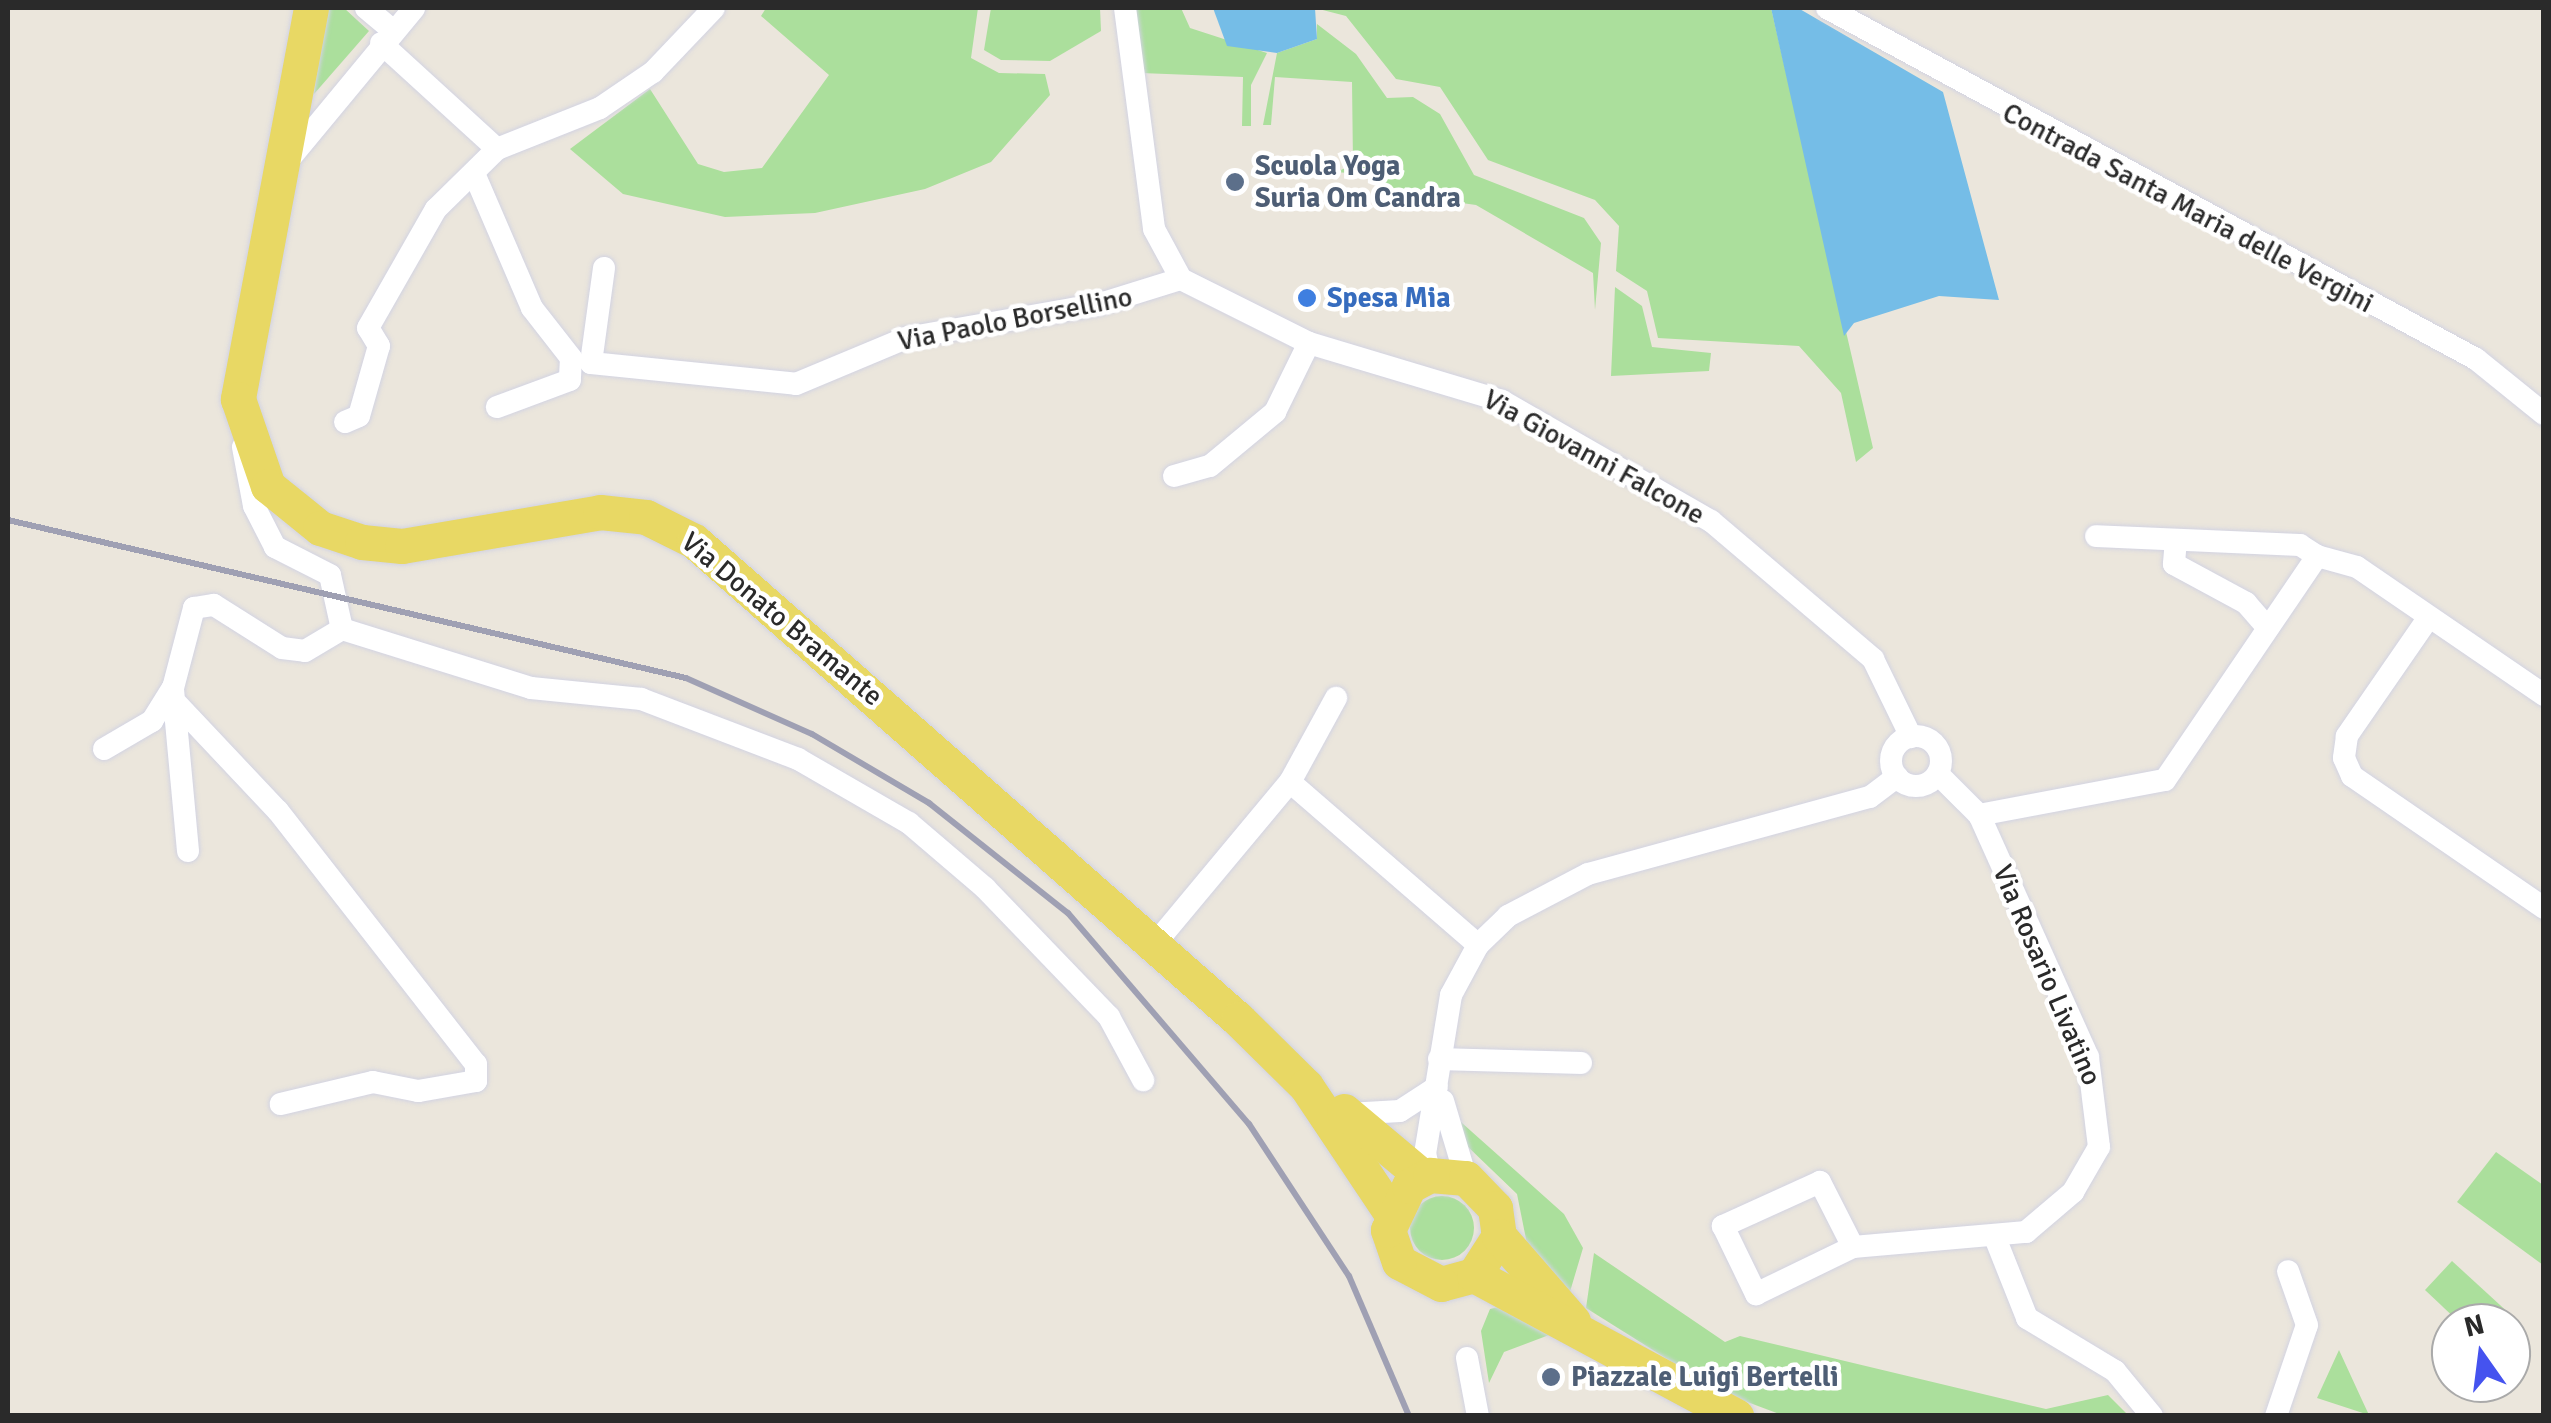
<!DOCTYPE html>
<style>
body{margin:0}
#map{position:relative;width:2551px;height:1423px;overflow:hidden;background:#ebe6dc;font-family:Signika,sans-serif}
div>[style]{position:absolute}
.green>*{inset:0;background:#abdf9c}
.round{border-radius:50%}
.water>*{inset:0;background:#75bde7}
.roads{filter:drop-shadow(0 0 2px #d2d3e2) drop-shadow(0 0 2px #d2d3e2)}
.street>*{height:22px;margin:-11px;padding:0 11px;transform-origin:11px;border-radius:11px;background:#fff}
.street>.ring{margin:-11px;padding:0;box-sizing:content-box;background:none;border:22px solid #fff;border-radius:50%}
.primary>*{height:35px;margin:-17.5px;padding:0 17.5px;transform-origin:17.5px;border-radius:17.5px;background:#e8d864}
.rail>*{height:6px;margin:-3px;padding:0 3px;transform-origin:3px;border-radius:3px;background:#9fa0b3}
.dots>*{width:28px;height:28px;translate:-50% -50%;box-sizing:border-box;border:5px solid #fff;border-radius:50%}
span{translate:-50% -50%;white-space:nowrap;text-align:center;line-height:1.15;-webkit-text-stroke:9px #fff;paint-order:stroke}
.service-label{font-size:28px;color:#4e5e75;font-weight:700}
.left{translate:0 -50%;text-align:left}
.street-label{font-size:28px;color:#2a2a2a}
.shop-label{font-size:28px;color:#366cbe;font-weight:700}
.frame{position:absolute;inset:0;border:10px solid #2a2a2a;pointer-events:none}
.north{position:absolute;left:2431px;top:1303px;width:100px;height:100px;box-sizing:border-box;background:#fff;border:2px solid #aaa;border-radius:50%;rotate:346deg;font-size:28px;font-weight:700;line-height:40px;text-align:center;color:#2a2a2a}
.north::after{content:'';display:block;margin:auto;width:35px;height:45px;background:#4553ef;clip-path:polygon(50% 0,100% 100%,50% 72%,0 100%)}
</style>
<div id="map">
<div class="green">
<i style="clip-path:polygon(326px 8px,344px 8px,369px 31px,314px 94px)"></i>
<i style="clip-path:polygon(766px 8px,978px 8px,971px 58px,999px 73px,1045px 74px,1050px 95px,991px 162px,925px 189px,815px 213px,725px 217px,623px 194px,570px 149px,650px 89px,698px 164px,724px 172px,762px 168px,829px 75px,761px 16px)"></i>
<i style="clip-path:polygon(991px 8px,1100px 8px,1101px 31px,1050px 61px,1001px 60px,984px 50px)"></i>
<i style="clip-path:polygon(1132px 8px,1181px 8px,1190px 28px,1267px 53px,1251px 85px,1251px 126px,1242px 126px,1243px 77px,1141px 73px)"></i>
<i style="clip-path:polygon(1315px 8px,1771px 8px,1873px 448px,1856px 462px,1841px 393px,1799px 346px,1658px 338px,1647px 291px,1616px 271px,1619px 226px,1595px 200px,1488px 160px,1440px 87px,1396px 79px,1346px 16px)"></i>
<i style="clip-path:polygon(1317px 24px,1356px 54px,1387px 98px,1413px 97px,1440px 114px,1474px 175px,1584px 218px,1601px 243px,1595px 310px,1593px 273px,1476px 205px,1377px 191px,1379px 176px,1337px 172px,1353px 164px,1352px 82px,1275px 77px,1271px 125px,1263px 125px,1277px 53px,1317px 39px)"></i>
<i style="clip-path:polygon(1615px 287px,1642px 306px,1652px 347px,1711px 353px,1709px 371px,1611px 376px)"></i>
<i style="clip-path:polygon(1453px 1115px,1564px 1214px,1583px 1248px,1569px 1295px,1527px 1244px,1517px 1194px,1466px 1145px)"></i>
<i style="clip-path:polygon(2496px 1152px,2543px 1185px,2543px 1265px,2457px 1202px)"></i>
<i class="round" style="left:1410px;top:1196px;width:64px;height:64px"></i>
<i style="clip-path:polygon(1594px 1253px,1725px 1342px,1740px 1336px,2046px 1409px,2108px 1395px,2128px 1415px,1782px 1415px,1718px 1391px,1586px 1308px)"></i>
<i style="clip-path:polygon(2452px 1261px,2512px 1316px,2505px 1323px,2460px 1323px,2425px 1290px)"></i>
<i style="clip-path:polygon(1502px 1306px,1549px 1335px,1504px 1352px,1489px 1383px,1481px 1331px,1490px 1309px)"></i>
<i style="clip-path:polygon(2339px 1350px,2362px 1400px,2369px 1415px,2317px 1398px)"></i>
</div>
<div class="water">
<i style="clip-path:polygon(1213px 8px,1315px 8px,1317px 39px,1277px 53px,1227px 46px)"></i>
<i style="clip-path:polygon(1771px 8px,1798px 8px,1943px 92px,1999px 300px,1939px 296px,1854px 323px,1844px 336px)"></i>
</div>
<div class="roads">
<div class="street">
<i style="left:366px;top:8px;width:35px;rotate:40deg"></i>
<i style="left:1125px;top:8px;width:223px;rotate:82.5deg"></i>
<i style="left:1154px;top:229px;width:57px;rotate:61.6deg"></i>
<i style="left:1181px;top:279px;width:143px;rotate:26.6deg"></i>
<i style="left:1309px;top:343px;width:202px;rotate:16.7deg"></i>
<i style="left:1502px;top:401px;width:241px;rotate:29.9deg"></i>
<i style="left:1711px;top:521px;width:213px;rotate:40.4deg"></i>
<i style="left:1873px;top:659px;width:87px;rotate:64deg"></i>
<i style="left:1827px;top:8px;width:738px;rotate:28.41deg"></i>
<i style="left:2476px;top:359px;width:87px;rotate:39deg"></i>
<i style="left:497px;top:149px;width:111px;rotate:-21.7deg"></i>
<i style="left:600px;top:108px;width:64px;rotate:-34.2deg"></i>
<i style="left:653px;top:72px;width:88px;rotate:-46.4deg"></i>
<i style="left:286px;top:163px;width:201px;rotate:-50.4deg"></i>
<i style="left:476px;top:178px;width:142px;rotate:66.7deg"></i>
<i style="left:532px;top:308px;width:63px;rotate:52deg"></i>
<i style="left:571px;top:358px;width:22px;rotate:93deg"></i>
<i style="left:570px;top:380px;width:78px;rotate:159.7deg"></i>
<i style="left:604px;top:268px;width:96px;rotate:97.8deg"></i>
<i style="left:591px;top:363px;width:206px;rotate:5.8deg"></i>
<i style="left:796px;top:384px;width:119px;rotate:-22.7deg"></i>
<i style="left:906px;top:338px;width:197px;rotate:-9.9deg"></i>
<i style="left:1100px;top:304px;width:85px;rotate:-17.2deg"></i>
<i style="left:345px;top:422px;width:15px;rotate:-23deg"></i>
<i style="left:359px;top:416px;width:73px;rotate:-74.1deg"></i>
<i style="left:379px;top:346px;width:21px;rotate:-121deg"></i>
<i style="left:368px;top:328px;width:137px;rotate:-60.3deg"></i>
<i style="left:436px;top:209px;width:86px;rotate:-44.5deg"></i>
<i style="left:497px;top:149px;width:157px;rotate:-137.6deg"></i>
<i style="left:1174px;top:476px;width:37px;rotate:-16deg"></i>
<i style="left:1210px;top:466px;width:85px;rotate:-39.7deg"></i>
<i style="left:1275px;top:412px;width:77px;rotate:-63.8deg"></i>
<i style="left:2176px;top:540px;width:24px;rotate:95deg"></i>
<i style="left:2174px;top:564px;width:82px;rotate:28.4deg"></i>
<i style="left:2246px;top:603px;width:33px;rotate:49deg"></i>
<i style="left:2317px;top:556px;width:41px;rotate:15.4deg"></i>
<i style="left:2357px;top:567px;width:227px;rotate:34.4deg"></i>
<i style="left:2429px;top:617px;width:145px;rotate:124.6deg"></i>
<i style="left:2347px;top:736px;width:22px;rotate:98deg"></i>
<i style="left:2344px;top:758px;width:20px;rotate:66deg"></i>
<i style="left:2352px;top:776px;width:233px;rotate:34.5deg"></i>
<i style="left:342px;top:629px;width:198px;rotate:17.3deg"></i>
<i style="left:531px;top:688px;width:111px;rotate:5.7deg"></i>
<i style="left:641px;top:699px;width:168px;rotate:20.9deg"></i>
<i style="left:798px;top:759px;width:128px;rotate:30deg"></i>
<i style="left:909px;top:823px;width:100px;rotate:40.5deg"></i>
<i style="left:985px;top:888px;width:179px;rotate:46.1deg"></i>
<i style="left:1109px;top:1017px;width:72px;rotate:61.6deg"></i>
<i style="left:177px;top:704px;width:147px;rotate:46.7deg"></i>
<i style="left:278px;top:811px;width:321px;rotate:52deg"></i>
<i style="left:476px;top:1064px;width:17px;rotate:90deg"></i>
<i style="left:476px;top:1081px;width:59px;rotate:170.2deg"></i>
<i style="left:418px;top:1091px;width:46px;rotate:-168.7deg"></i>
<i style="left:373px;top:1082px;width:95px;rotate:166.6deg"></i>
<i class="ring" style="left:1891px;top:736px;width:28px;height:28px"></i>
<i style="left:104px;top:749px;width:56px;rotate:-30.3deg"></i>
<i style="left:152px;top:721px;width:39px;rotate:-58deg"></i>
<i style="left:1290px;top:782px;width:249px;rotate:40.9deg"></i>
<i style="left:1979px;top:815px;width:189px;rotate:-10.7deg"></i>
<i style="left:2165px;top:780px;width:271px;rotate:-55.8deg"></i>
<i style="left:2317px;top:556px;width:20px;rotate:-147deg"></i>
<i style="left:2300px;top:545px;width:204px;rotate:-177.5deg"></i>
<i style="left:188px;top:851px;width:164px;rotate:-95.3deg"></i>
<i style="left:173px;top:688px;width:83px;rotate:-75.3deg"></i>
<i style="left:194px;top:608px;width:20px;rotate:-9deg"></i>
<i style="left:214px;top:605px;width:80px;rotate:32.3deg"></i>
<i style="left:282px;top:648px;width:23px;rotate:7deg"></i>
<i style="left:305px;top:651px;width:43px;rotate:-30.7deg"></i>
<i style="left:342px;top:629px;width:55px;rotate:-102.5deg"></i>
<i style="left:330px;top:575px;width:62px;rotate:-153deg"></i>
<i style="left:275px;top:547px;width:46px;rotate:-117.1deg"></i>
<i style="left:254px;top:506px;width:60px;rotate:-100.6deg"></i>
<i style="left:1154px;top:945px;width:212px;rotate:-50.2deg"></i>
<i style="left:1290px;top:782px;width:96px;rotate:-61.3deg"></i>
<i style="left:1439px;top:1059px;width:142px;rotate:1.6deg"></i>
<i style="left:1443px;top:1101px;width:80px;rotate:73.4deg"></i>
<i style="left:1348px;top:1114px;width:52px;rotate:-3.3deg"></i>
<i style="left:1400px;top:1111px;width:44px;rotate:-33deg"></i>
<i style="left:1430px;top:1175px;width:22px;rotate:-103deg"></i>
<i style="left:1425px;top:1154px;width:161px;rotate:-80.7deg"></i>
<i style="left:1451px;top:995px;width:57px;rotate:-61.6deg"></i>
<i style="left:1478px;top:945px;width:42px;rotate:-44deg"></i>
<i style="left:1508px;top:916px;width:90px;rotate:-27.7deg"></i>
<i style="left:1588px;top:874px;width:292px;rotate:-15.3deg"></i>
<i style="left:1870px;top:797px;width:34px;rotate:-37deg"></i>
<i style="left:1996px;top:1240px;width:84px;rotate:68.3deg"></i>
<i style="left:2027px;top:1318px;width:103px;rotate:31.1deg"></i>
<i style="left:2115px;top:1371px;width:58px;rotate:50.6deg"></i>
<i style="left:1853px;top:1247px;width:73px;rotate:-116.9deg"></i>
<i style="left:1820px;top:1182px;width:107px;rotate:155.6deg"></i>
<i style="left:1723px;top:1226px;width:76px;rotate:64.1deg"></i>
<i style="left:1756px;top:1294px;width:108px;rotate:-25.9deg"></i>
<i style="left:1853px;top:1247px;width:174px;rotate:-5deg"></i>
<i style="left:2026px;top:1232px;width:62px;rotate:-40.4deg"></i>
<i style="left:2073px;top:1192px;width:52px;rotate:-60deg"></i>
<i style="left:2099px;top:1147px;width:91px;rotate:-97deg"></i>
<i style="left:2088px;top:1057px;width:265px;rotate:-114.2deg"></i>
<i style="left:1979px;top:815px;width:58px;rotate:-135deg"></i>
<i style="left:1467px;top:1358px;width:59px;rotate:79.3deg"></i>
<i style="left:2276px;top:1416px;width:96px;rotate:-71.2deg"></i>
<i style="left:2307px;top:1325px;width:57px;rotate:-109.4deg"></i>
</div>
<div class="primary">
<i style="left:311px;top:8px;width:398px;rotate:100.6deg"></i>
<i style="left:238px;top:399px;width:92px;rotate:71deg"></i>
<i style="left:268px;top:486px;width:67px;rotate:38.9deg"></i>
<i style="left:320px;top:528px;width:44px;rotate:18.4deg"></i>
<i style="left:362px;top:542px;width:40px;rotate:5.7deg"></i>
<i style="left:402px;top:546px;width:201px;rotate:-9.7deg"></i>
<i style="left:600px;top:512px;width:46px;rotate:6.2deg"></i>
<i style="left:646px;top:517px;width:54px;rotate:26.6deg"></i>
<i style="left:694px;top:541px;width:724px;rotate:41.31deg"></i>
<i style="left:1238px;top:1019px;width:95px;rotate:44.6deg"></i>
<i style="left:1306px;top:1086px;width:153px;rotate:56.2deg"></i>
<i style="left:1344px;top:1111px;width:103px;rotate:39.9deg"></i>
<i style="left:1499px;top:1236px;width:46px;rotate:122.7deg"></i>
<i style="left:1474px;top:1275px;width:34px;rotate:165deg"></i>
<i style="left:1441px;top:1284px;width:47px;rotate:-152.4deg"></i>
<i style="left:1399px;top:1262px;width:34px;rotate:-109deg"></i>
<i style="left:1388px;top:1230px;width:49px;rotate:-64.5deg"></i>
<i style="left:1409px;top:1186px;width:24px;rotate:-28deg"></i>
<i style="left:1430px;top:1175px;width:36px;rotate:5deg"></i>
<i style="left:1466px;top:1178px;width:42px;rotate:46deg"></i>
<i style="left:1495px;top:1208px;width:28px;rotate:82deg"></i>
<i style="left:1499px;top:1236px;width:113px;rotate:49deg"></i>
<i style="left:1474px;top:1275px;width:298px;rotate:28.3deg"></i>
</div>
</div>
<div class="rail">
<i style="left:8px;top:520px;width:696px;rotate:13.12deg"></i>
<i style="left:686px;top:678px;width:138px;rotate:24deg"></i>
<i style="left:812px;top:734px;width:136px;rotate:30.5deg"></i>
<i style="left:929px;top:803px;width:177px;rotate:38.4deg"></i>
<i style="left:1068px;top:913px;width:278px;rotate:49.4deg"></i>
<i style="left:1249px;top:1124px;width:182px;rotate:56.7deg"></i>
<i style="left:1349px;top:1276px;width:152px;rotate:66.8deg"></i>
</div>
<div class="dots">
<i style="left:1235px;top:182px;background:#5c6f8a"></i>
<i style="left:1307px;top:298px;background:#3f7fe0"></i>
<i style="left:1551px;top:1377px;background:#5c6f8a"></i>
</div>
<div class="service-label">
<span class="left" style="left:1255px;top:182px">Scuola Yoga<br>Suria Om Candra</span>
<span class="left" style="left:1571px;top:1377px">Piazzale Luigi Bertelli</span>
</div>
<div class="street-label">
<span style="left:2188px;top:208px;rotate:28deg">Contrada Santa Maria delle Vergini</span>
<span style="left:1015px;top:319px;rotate:-11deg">Via Paolo Borsellino</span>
<span style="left:1594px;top:457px;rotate:29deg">Via Giovanni Falcone</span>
<span style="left:782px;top:619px;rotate:40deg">Via Donato Bramante</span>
<span style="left:2047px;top:975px;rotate:67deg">Via Rosario Livatino</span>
</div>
<div class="shop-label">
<span class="left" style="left:1327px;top:298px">Spesa Mia</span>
</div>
<div class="frame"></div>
<div class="north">N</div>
</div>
